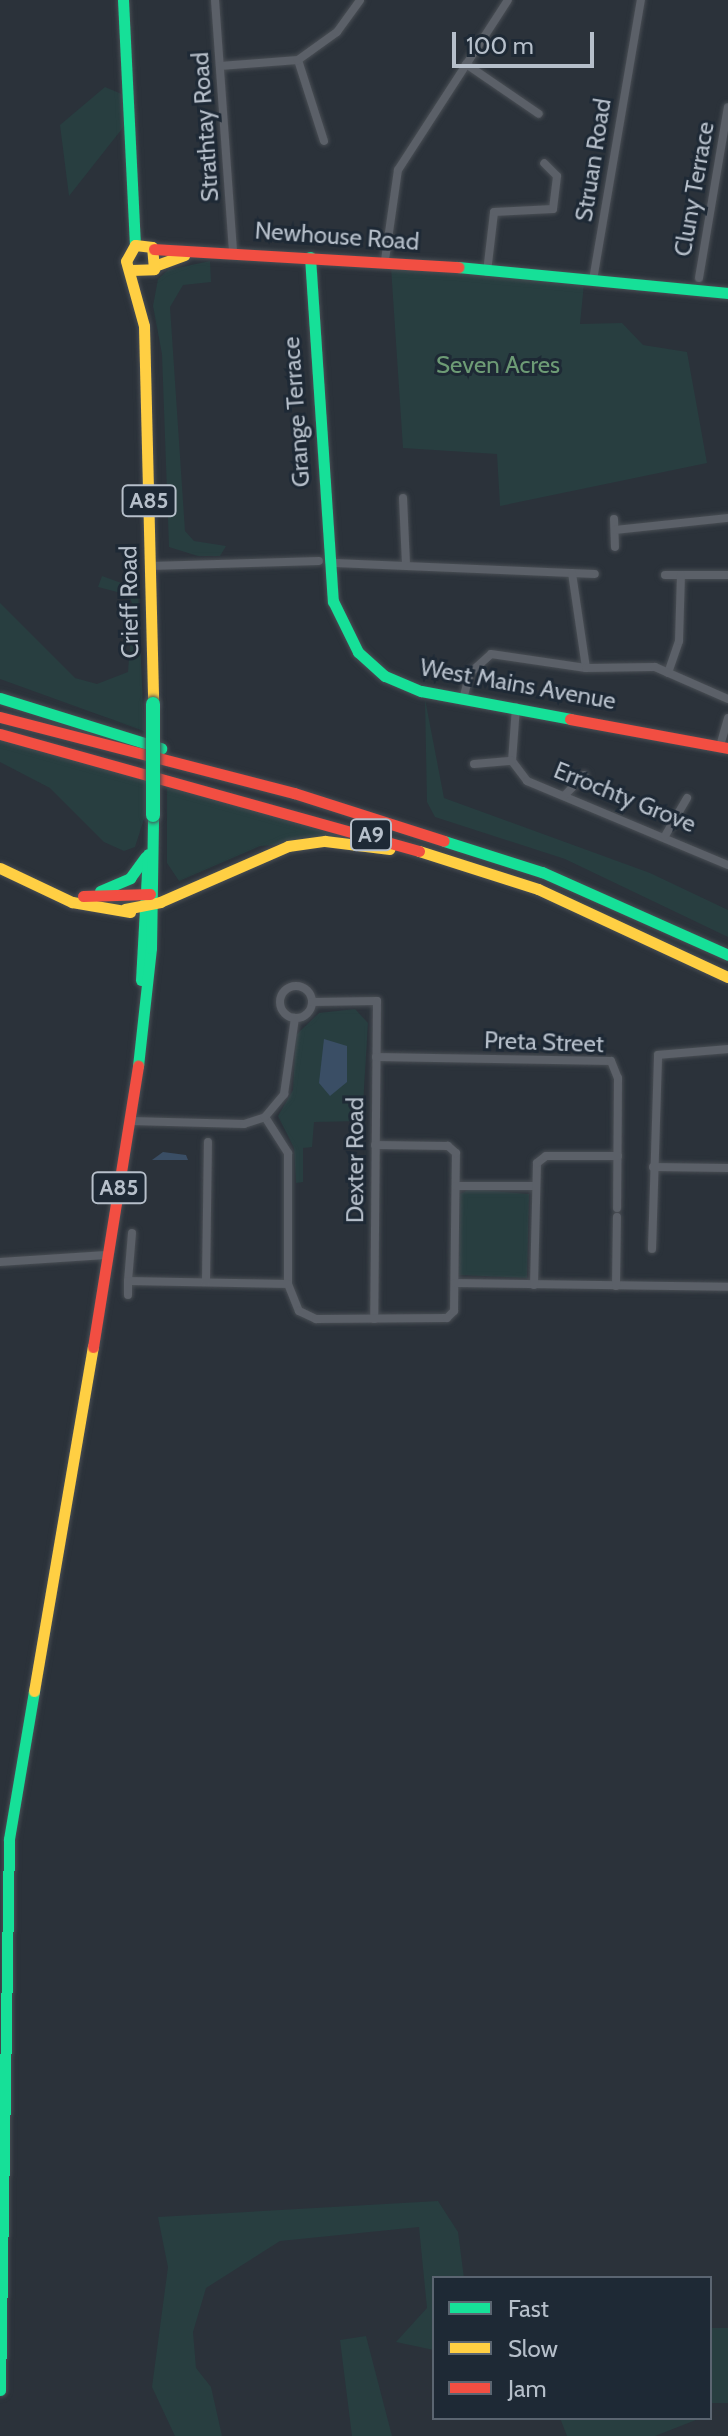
<!DOCTYPE html>
<style>
body{margin:0}
#map{position:relative;width:728px;height:2436px;overflow:hidden;background:#2b323a;font-family:Cabin,sans-serif}
div>[style]{position:absolute}
.green>*{inset:0;background:#283e40;transform-origin:0 0}
.water>*{inset:0;background:#3a4e65}
.roads{filter:drop-shadow(0 0 2px #494e54) drop-shadow(0 0 2px #494e54)}
.street>*{height:8px;margin:-4px;padding:0 4px;transform-origin:4px;border-radius:4px;background:#5b6068}
.street>.ring{margin:-4px;padding:0;box-sizing:content-box;background:none;border:8px solid #5b6068;border-radius:50%}
.fast>*{height:11px;margin:-5.5px;padding:0 5.5px;transform-origin:5.5px;border-radius:5.5px;background:#16e098}
.slow>*{height:11px;margin:-5.5px;padding:0 5.5px;transform-origin:5.5px;border-radius:5.5px;background:#ffcf43}
.jam>*{height:11px;margin:-5.5px;padding:0 5.5px;transform-origin:5.5px;border-radius:5.5px;background:#f24e42}
.bridges{filter:drop-shadow(0 0 2px #484e55) drop-shadow(0 0 2px #484e55)}
.fast-bridge>*{height:14px;margin:-7px;padding:0 7px;transform-origin:7px;border-radius:7px;background:#16e098}
span{translate:-50% -50%;white-space:nowrap;text-align:center;line-height:1.15;-webkit-text-stroke:6px #1e2935;paint-order:stroke}
.shield-label span{padding:2px 6px;background:#1e2935;border:2px solid;border-radius:6px;-webkit-text-stroke-width:0}
.shield-label{font-size:22px;color:#b6bfca;font-weight:700}
.street-label{font-size:24px;color:#b6bfca}
.park-label{font-size:24px;color:#6d9b75}
.legend{position:absolute;left:432px;top:2276px;width:280px;height:144px;box-sizing:border-box;background:#1e2935;border:2px solid #5b6571;margin:0;padding:10px 14px;list-style:none;font-size:24px;color:#b6bfca}
.legend li{display:flex;align-items:center;gap:16px;height:40px}
.legend b{width:40px;border:2px solid #5b6571}
.scale{position:absolute;left:452px;top:32px;width:142px;height:36px;box-sizing:border-box;border:4px solid #b6bfca;border-top:0;padding-left:10px;font-size:24px;line-height:28px;white-space:nowrap;color:#b6bfca;-webkit-text-stroke:6px #1e2935;paint-order:stroke}
</style>
<div id="map">
<div class="green">
<i style="clip-path:polygon(105px 87px,124px 95px,125px 125px,69px 196px,60px 125px)"></i>
<i style="clip-path:polygon(210px 261px,211px 282px,183px 285px,170px 307px,185px 531px,194px 541px,226px 546px,220px 556px,198px 556px,169px 547px,162px 354px,153px 306px,158px 279px,168px 270px)"></i>
<i style="clip-path:polygon(391px 267px,584px 284px,580px 324px,622px 323px,643px 345px,687px 352px,707px 463px,500px 506px,497px 454px,403px 448px)"></i>
<i style="clip-path:polygon(102px 576px,138px 589px,144px 731px,0 679px,0 603px,75px 678px,97px 684px,128px 672px,133px 606px,129px 595px,98px 587px)"></i>
<i style="clip-path:polygon(425px 699px,444px 798px,650px 873px,728px 910px,728px 937px,565px 859px,435px 817px,427px 802px)"></i>
<i style="clip-path:polygon(0 738px,145px 775px,145px 816px,135px 847px,124px 851px,104px 842px,50px 788px,0 762px)"></i>
<i style="clip-path:polygon(167px 778px,379px 839px,260px 846px,179px 881px,167px 863px)"></i>
<i style="clip-path:polygon(355px 1009px,368px 1023px,362px 1121px,314px 1122px,312px 1147px,303px 1148px,303px 1182px,296px 1183px,294px 1148px,278px 1116px,293px 1090px,296px 1035px,319px 1013px)"></i>
<i style="clip-path:polygon(470px 1189px,529px 1194px,527px 1278px,459px 1275px,460px 1194px)"></i>
<i style="clip-path:polygon(438px 2201px,458px 2232px,464px 2278px,434px 2278px,434px 2350px,396px 2342px,427px 2308px,419px 2227px,280px 2241px,206px 2288px,193px 2332px,196px 2368px,211px 2387px,222px 2436px,175px 2436px,152px 2387px,168px 2267px,158px 2217px)"></i>
<i style="left:728px;top:2328px;width:75px;height:18px;rotate:90deg"></i>
<i style="clip-path:polygon(366px 2336px,392px 2436px,352px 2436px,340px 2340px)"></i>
<i style="clip-path:polygon(560px 2418px,701px 2418px,655px 2436px,567px 2436px)"></i>
</div>
<div class="water">
<i style="clip-path:polygon(324px 1039px,347px 1046px,347px 1082px,330px 1096px,319px 1083px)"></i>
<i style="clip-path:polygon(163px 1152px,186px 1155px,188px 1160px,152px 1160px)"></i>
</div>
<div class="roads">
<div class="street">
<i style="left:215px;top:0;width:253px;rotate:85.9deg"></i>
<i style="left:298px;top:60px;width:85px;rotate:72.2deg"></i>
<i style="left:466px;top:64px;width:88px;rotate:34.4deg"></i>
<i style="left:220px;top:66px;width:78px;rotate:-4.4deg"></i>
<i style="left:298px;top:60px;width:48px;rotate:-35.7deg"></i>
<i style="left:337px;top:32px;width:39px;rotate:-54deg"></i>
<i style="left:385px;top:260px;width:91px;rotate:-81.8deg"></i>
<i style="left:398px;top:170px;width:202px;rotate:-57.1deg"></i>
<i style="left:487px;top:272px;width:60px;rotate:-83.3deg"></i>
<i style="left:494px;top:212px;width:59px;rotate:-2.9deg"></i>
<i style="left:553px;top:209px;width:33px;rotate:-83deg"></i>
<i style="left:557px;top:176px;width:18px;rotate:-135deg"></i>
<i style="left:699px;top:278px;width:173px;rotate:-80.4deg"></i>
<i style="left:593px;top:280px;width:284px;rotate:-80.3deg"></i>
<i style="left:403px;top:498px;width:67px;rotate:87.4deg"></i>
<i style="left:614px;top:519px;width:28px;rotate:88deg"></i>
<i style="left:615px;top:530px;width:114px;rotate:-6.1deg"></i>
<i style="left:335px;top:563px;width:260px;rotate:2.4deg"></i>
<i style="left:150px;top:566px;width:169px;rotate:-1.7deg"></i>
<i style="left:572px;top:573px;width:96px;rotate:81.6deg"></i>
<i style="left:665px;top:575px;width:63px"></i>
<i style="left:668px;top:673px;width:34px;rotate:-71deg"></i>
<i style="left:679px;top:641px;width:66px;rotate:-88.3deg"></i>
<i style="left:463px;top:699px;width:27px;rotate:-75deg"></i>
<i style="left:470px;top:673px;width:28px;rotate:-42deg"></i>
<i style="left:491px;top:654px;width:96px;rotate:8.4deg"></i>
<i style="left:586px;top:668px;width:69px;rotate:-0.8deg"></i>
<i style="left:655px;top:667px;width:80px;rotate:23.7deg"></i>
<i style="left:516px;top:707px;width:54px;rotate:94.2deg"></i>
<i style="left:512px;top:761px;width:25px;rotate:53deg"></i>
<i style="left:527px;top:781px;width:218px;rotate:22.7deg"></i>
<i style="left:720px;top:746px;width:29px;rotate:-74deg"></i>
<i style="left:474px;top:764px;width:38px;rotate:-5deg"></i>
<i style="left:564px;top:796px;width:29px;rotate:-46deg"></i>
<i style="left:665px;top:836px;width:44px;rotate:-59.9deg"></i>
<i class="ring" style="left:280px;top:986px;width:24px;height:24px"></i>
<i style="left:312px;top:1002px;width:65px;rotate:-0.9deg"></i>
<i style="left:377px;top:1001px;width:318px;rotate:90.5deg"></i>
<i style="left:376px;top:1057px;width:235px;rotate:1deg"></i>
<i style="left:611px;top:1061px;width:18px;rotate:68deg"></i>
<i style="left:618px;top:1078px;width:130px;rotate:90.4deg"></i>
<i style="left:265px;top:1117px;width:43px;rotate:57.4deg"></i>
<i style="left:288px;top:1153px;width:131px;rotate:90deg"></i>
<i style="left:288px;top:1284px;width:29px;rotate:68deg"></i>
<i style="left:299px;top:1311px;width:19px;rotate:25deg"></i>
<i style="left:316px;top:1319px;width:131px;rotate:-0.4deg"></i>
<i style="left:447px;top:1318px;width:10px;rotate:-45deg"></i>
<i style="left:454px;top:1311px;width:158px;rotate:-89.3deg"></i>
<i style="left:456px;top:1153px;width:11px;rotate:-139deg"></i>
<i style="left:448px;top:1146px;width:73px;rotate:-179.2deg"></i>
<i style="left:131px;top:1121px;width:113px;rotate:1.5deg"></i>
<i style="left:244px;top:1124px;width:22px;rotate:-18deg"></i>
<i style="left:265px;top:1117px;width:30px;rotate:-50deg"></i>
<i style="left:284px;top:1094px;width:77px;rotate:-81.8deg"></i>
<i style="left:653px;top:1167px;width:75px;rotate:0.8deg"></i>
<i style="left:456px;top:1186px;width:80px"></i>
<i style="left:132px;top:1233px;width:48px;rotate:94.8deg"></i>
<i style="left:128px;top:1281px;width:160px;rotate:1.1deg"></i>
<i style="left:652px;top:1249px;width:194px;rotate:-88.2deg"></i>
<i style="left:658px;top:1055px;width:70px;rotate:-4.9deg"></i>
<i style="left:0;top:1262px;width:106px;rotate:-3.8deg"></i>
<i style="left:206px;top:1282px;width:140px;rotate:-89.2deg"></i>
<i style="left:455px;top:1283px;width:273px;rotate:0.8deg"></i>
<i style="left:534px;top:1285px;width:122px;rotate:-88.6deg"></i>
<i style="left:537px;top:1163px;width:11px;rotate:-38deg"></i>
<i style="left:546px;top:1156px;width:72px"></i>
<i style="left:616px;top:1286px;width:69px;rotate:-89.2deg"></i>
<i style="left:128px;top:1295px;width:14px;rotate:-90deg"></i>
</div>
<div class="fast">
<i style="left:123px;top:0;width:245px;rotate:87.2deg"></i>
<i style="left:310px;top:257px;width:345px;rotate:86.2deg"></i>
<i style="left:333px;top:601px;width:57px;rotate:63.9deg"></i>
<i style="left:358px;top:652px;width:36px;rotate:42deg"></i>
<i style="left:385px;top:676px;width:39px;rotate:23deg"></i>
<i style="left:421px;top:691px;width:152px;rotate:10.6deg"></i>
<i style="left:458px;top:267px;width:271px;rotate:5.5deg"></i>
<i style="left:0;top:698px;width:169px;rotate:17.3deg"></i>
<i style="left:444px;top:841px;width:103px;rotate:17.6deg"></i>
<i style="left:542px;top:872px;width:204px;rotate:24deg"></i>
<i style="left:100px;top:891px;width:33px;rotate:-23deg"></i>
<i style="left:130px;top:878px;width:26px;rotate:-54deg"></i>
<i style="left:141px;top:980px;width:126px;rotate:-86.8deg"></i>
<i style="left:138px;top:1066px;width:119px;rotate:-83.7deg"></i>
<i style="left:151px;top:948px;width:133px;rotate:-89.1deg"></i>
<i style="left:0;top:2390px;width:551px;rotate:-89.06deg"></i>
<i style="left:9px;top:1839px;width:150px;rotate:-80.4deg"></i>
</div>
<div class="slow">
<i style="left:157px;top:265px;width:29px;rotate:-20deg"></i>
<i style="left:131px;top:270px;width:23px;rotate:-2deg"></i>
<i style="left:154px;top:269px;width:22px;rotate:-95deg"></i>
<i style="left:152px;top:247px;width:17px;rotate:-173deg"></i>
<i style="left:135px;top:245px;width:18px;rotate:119deg"></i>
<i style="left:126px;top:261px;width:67px;rotate:74.5deg"></i>
<i style="left:144px;top:326px;width:378px;rotate:88.6deg"></i>
<i style="left:419px;top:851px;width:125px;rotate:17.7deg"></i>
<i style="left:538px;top:889px;width:209px;rotate:24.9deg"></i>
<i style="left:0;top:868px;width:80px;rotate:25.3deg"></i>
<i style="left:72px;top:902px;width:59px;rotate:9.8deg"></i>
<i style="left:125px;top:909px;width:36px;rotate:-11deg"></i>
<i style="left:160px;top:902px;width:140px;rotate:-23.6deg"></i>
<i style="left:288px;top:846px;width:37px;rotate:-8deg"></i>
<i style="left:325px;top:841px;width:65px;rotate:7deg"></i>
<i style="left:34px;top:1691px;width:349px;rotate:-80.3deg"></i>
</div>
<div class="jam">
<i style="left:154px;top:249px;width:305px;rotate:3.4deg"></i>
<i style="left:0;top:717px;width:304px;rotate:14.5deg"></i>
<i style="left:294px;top:793px;width:157px;rotate:17.7deg"></i>
<i style="left:570px;top:719px;width:161px;rotate:10.4deg"></i>
<i style="left:0;top:734px;width:435px;rotate:15.6deg"></i>
<i style="left:83px;top:896px;width:67px;rotate:-1.7deg"></i>
<i style="left:93px;top:1347px;width:285px;rotate:-80.9deg"></i>
</div>
</div>
<div class="bridges">
<div class="fast-bridge">
<i style="left:153px;top:704px;width:111px;rotate:90deg"></i>
</div>
</div>
<div class="shield-label">
<span style="left:149px;top:501px">A85</span>
<span style="left:371px;top:835px">A9</span>
<span style="left:119px;top:1188px">A85</span>
</div>
<div class="street-label">
<span style="left:205px;top:127px;rotate:-94deg">Strathtay Road</span>
<span style="left:593px;top:160px;rotate:-81deg">Struan Road</span>
<span style="left:694px;top:189px;rotate:-80deg">Cluny Terrace</span>
<span style="left:337px;top:236px;rotate:4deg">Newhouse Road</span>
<span style="left:296px;top:412px;rotate:-94deg">Grange Terrace</span>
<span style="left:129px;top:602px;rotate:-91deg">Crieff Road</span>
<span style="left:518px;top:684px;rotate:10deg">West Mains Avenue</span>
<span style="left:625px;top:797px;rotate:22deg">Errochty Grove</span>
<span style="left:544px;top:1042px;rotate:2deg">Preta Street</span>
<span style="left:355px;top:1160px;rotate:-90deg">Dexter Road</span>
</div>
<div class="park-label">
<span style="left:498px;top:365px">Seven Acres</span>
</div>
<ul class="legend">
<li><b style="height:10px;background:#16e098"></b>Fast</li>
<li><b style="height:10px;background:#ffcf43"></b>Slow</li>
<li><b style="height:10px;background:#f24e42"></b>Jam</li>
</ul>
<div class="scale">100 m</div>
</div>
